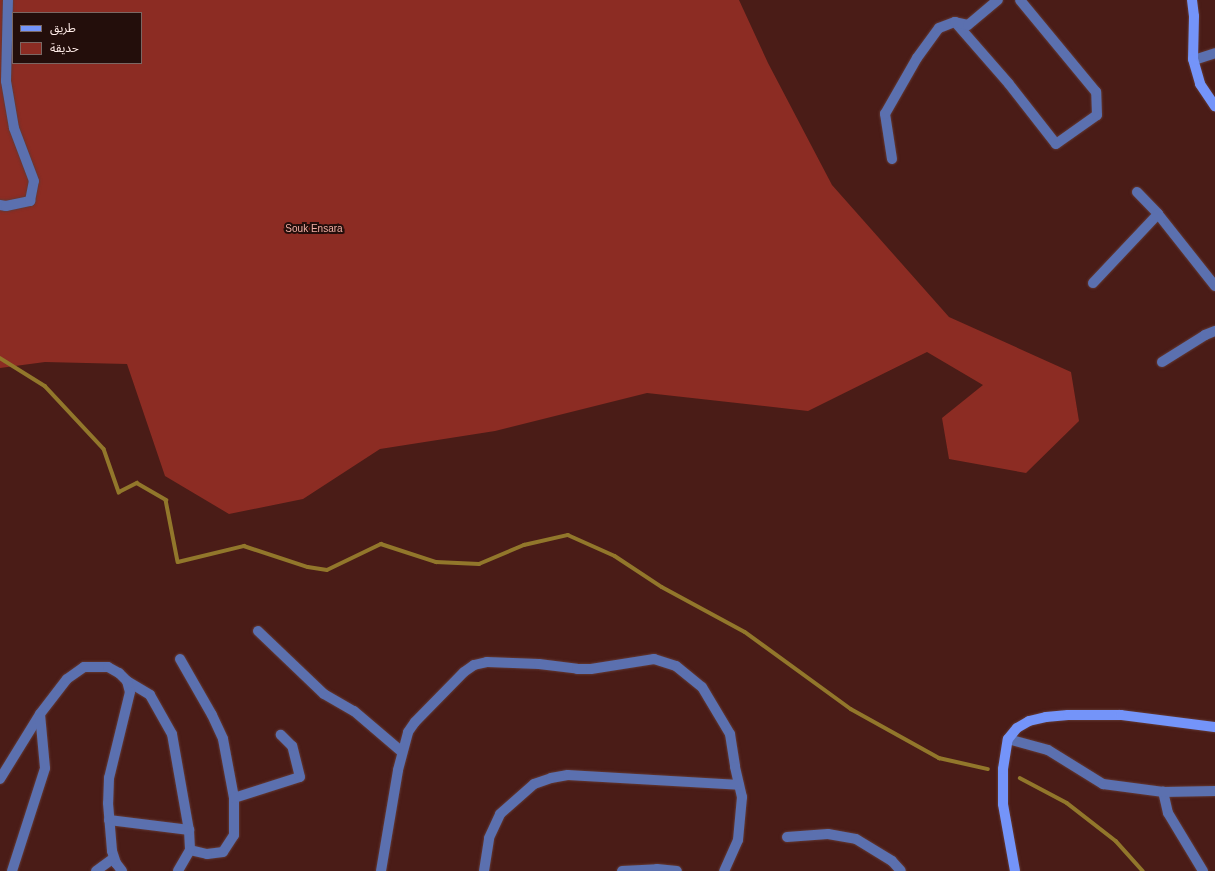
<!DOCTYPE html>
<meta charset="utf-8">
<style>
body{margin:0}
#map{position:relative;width:1215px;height:871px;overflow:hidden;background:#4a1c17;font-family:Helvetica,"Noto Sans Arabic",sans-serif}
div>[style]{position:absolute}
.green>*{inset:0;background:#8c2c23}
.stream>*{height:3.5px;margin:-1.75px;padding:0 1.75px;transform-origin:1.75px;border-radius:1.75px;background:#92772b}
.roads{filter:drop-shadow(0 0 1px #633934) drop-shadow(0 0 1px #633934)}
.minor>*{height:10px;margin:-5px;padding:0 5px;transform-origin:5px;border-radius:5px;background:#5b70af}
.tertiary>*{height:10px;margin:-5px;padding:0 5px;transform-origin:5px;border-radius:5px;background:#5b70af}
.secondary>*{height:10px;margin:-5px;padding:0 5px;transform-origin:5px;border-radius:5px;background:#7494f9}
span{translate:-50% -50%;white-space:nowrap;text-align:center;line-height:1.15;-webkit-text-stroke:4px #230e0b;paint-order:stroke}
.park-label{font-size:10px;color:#f0aea4}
.legend{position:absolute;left:12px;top:12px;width:130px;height:52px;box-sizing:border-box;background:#230e0b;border:1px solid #7b6763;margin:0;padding:5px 7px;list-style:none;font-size:12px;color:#ffece8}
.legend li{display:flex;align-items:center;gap:8px;height:20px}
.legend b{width:20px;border:1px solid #7b6763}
</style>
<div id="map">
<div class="green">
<i style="clip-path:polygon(evenodd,0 0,739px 0,768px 63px,832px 185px,949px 317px,1071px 372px,1079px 421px,1026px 473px,949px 459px,942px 418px,983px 385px,927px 352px,808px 411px,647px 393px,495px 431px,380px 449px,303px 499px,229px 514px,165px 476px,127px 364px,45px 362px,0 368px,0 0,13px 13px,141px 13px,141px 63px,13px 63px,13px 13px)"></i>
</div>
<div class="stream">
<i style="left:0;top:358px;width:53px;rotate:31.9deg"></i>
<i style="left:45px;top:386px;width:86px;rotate:46.9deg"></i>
<i style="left:104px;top:449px;width:46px;rotate:70.8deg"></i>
<i style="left:119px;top:492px;width:20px;rotate:-27deg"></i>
<i style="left:137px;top:483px;width:34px;rotate:30deg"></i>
<i style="left:166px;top:500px;width:63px;rotate:79deg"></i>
<i style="left:178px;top:562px;width:68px;rotate:-13.6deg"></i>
<i style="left:244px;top:546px;width:67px;rotate:18.2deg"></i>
<i style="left:308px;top:567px;width:19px;rotate:9deg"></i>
<i style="left:327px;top:570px;width:60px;rotate:-25.7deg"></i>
<i style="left:381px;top:544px;width:58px;rotate:18.1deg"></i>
<i style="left:436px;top:562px;width:43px;rotate:2.7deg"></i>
<i style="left:479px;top:564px;width:49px;rotate:-22.9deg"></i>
<i style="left:524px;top:545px;width:45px;rotate:-12.8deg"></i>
<i style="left:568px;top:535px;width:51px;rotate:24.1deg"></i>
<i style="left:615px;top:556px;width:56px;rotate:33.4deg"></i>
<i style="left:662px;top:587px;width:94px;rotate:28.5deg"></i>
<i style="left:745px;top:632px;width:131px;rotate:36deg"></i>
<i style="left:851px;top:709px;width:101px;rotate:29.1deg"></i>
<i style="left:939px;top:758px;width:50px;rotate:12.7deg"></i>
<i style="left:1020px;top:778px;width:53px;rotate:28deg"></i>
<i style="left:1067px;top:803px;width:62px;rotate:37.8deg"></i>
<i style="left:1116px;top:841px;width:40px;rotate:48deg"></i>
</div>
<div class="roads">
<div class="minor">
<i style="left:955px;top:22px;width:82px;rotate:48.9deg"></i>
<i style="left:1009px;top:84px;width:76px;rotate:51.9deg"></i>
<i style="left:1056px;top:144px;width:50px;rotate:-35.3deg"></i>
<i style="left:1097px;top:115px;width:23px;rotate:-92deg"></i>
<i style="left:1096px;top:92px;width:119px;rotate:-129.6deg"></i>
<i style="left:1194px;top:60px;width:22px;rotate:-18deg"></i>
<i style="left:892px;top:159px;width:46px;rotate:-98.8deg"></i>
<i style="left:885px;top:114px;width:64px;rotate:-60.3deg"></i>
<i style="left:917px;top:58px;width:37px;rotate:-54deg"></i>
<i style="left:939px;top:28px;width:17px;rotate:-21deg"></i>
<i style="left:955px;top:22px;width:13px;rotate:13deg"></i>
<i style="left:968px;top:25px;width:39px;rotate:-40deg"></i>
<i style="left:1137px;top:192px;width:30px;rotate:46deg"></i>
<i style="left:1158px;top:214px;width:92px;rotate:51.6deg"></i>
<i style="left:1093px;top:283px;width:95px;rotate:-46.7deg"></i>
<i style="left:1162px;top:362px;width:51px;rotate:-32.1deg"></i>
<i style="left:1205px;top:335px;width:11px;rotate:-22deg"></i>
<i style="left:258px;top:631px;width:91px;rotate:43.7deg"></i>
<i style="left:324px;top:694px;width:34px;rotate:30deg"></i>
<i style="left:354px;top:711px;width:63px;rotate:40.5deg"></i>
<i style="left:180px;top:659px;width:64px;rotate:60.3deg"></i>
<i style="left:212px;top:715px;width:26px;rotate:65deg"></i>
<i style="left:223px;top:739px;width:60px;rotate:79.4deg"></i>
<i style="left:234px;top:798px;width:37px;rotate:90deg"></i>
<i style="left:234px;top:835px;width:20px;rotate:123deg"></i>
<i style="left:223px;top:852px;width:16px;rotate:173deg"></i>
<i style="left:207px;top:854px;width:17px;rotate:-167deg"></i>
<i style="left:127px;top:681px;width:27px;rotate:31deg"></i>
<i style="left:150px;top:695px;width:45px;rotate:60.6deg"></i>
<i style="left:172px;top:734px;width:97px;rotate:80deg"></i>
<i style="left:189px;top:830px;width:20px;rotate:87deg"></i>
<i style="left:190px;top:850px;width:24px;rotate:120deg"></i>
<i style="left:1008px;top:739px;width:41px;rotate:15.4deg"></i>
<i style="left:1048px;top:750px;width:65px;rotate:31.7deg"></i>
<i style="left:1103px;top:784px;width:61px;rotate:7.6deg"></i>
<i style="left:0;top:779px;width:76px;rotate:-58.4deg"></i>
<i style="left:40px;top:714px;width:44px;rotate:-52.4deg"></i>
<i style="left:67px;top:679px;width:21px;rotate:-35deg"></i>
<i style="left:84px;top:667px;width:24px"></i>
<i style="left:108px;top:667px;width:13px;rotate:29deg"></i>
<i style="left:119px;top:673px;width:11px;rotate:45deg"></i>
<i style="left:127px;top:681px;width:11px;rotate:75deg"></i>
<i style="left:130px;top:692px;width:89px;rotate:103.7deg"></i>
<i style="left:109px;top:778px;width:25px;rotate:92deg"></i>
<i style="left:108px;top:803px;width:48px;rotate:85.2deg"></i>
<i style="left:112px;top:851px;width:13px;rotate:72deg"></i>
<i style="left:116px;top:863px;width:10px;rotate:53deg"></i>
<i style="left:234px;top:798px;width:69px;rotate:-17.7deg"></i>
<i style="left:300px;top:777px;width:32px;rotate:-104deg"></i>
<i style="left:292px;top:746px;width:16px;rotate:-135deg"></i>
<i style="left:109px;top:820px;width:81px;rotate:7.1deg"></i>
<i style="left:787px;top:837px;width:41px;rotate:-4.2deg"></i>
<i style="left:828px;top:834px;width:28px;rotate:10deg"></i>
<i style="left:856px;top:839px;width:42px;rotate:31.4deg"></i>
<i style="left:892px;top:861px;width:13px;rotate:48deg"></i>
<i style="left:12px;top:871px;width:108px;rotate:-72.2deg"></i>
<i style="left:45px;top:768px;width:54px;rotate:-95.3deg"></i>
<i style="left:96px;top:871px;width:22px;rotate:-36deg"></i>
<i style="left:381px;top:871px;width:102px;rotate:-80.4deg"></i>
<i style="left:398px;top:770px;width:39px;rotate:-75deg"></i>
<i style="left:408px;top:732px;width:12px;rotate:-55deg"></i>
<i style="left:415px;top:722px;width:70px;rotate:-45.6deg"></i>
<i style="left:464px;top:672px;width:12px;rotate:-35deg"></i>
<i style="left:474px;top:665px;width:13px;rotate:-13deg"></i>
<i style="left:487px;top:662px;width:52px;rotate:2.2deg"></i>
<i style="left:539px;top:664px;width:38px;rotate:7deg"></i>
<i style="left:577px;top:669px;width:14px"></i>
<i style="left:591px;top:669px;width:64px;rotate:-9deg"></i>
<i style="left:654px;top:659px;width:23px;rotate:18deg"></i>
<i style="left:676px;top:666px;width:33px;rotate:39deg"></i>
<i style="left:702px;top:687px;width:55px;rotate:59.2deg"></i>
<i style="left:730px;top:734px;width:33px;rotate:81deg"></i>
<i style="left:735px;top:767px;width:31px;rotate:77deg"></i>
<i style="left:742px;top:797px;width:43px;rotate:95.3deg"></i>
<i style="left:738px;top:840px;width:34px;rotate:114deg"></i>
<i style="left:484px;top:871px;width:33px;rotate:-81deg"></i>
<i style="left:489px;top:838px;width:26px;rotate:-65deg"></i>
<i style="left:500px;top:814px;width:45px;rotate:-41.4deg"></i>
<i style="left:534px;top:784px;width:18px;rotate:-19deg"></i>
<i style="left:551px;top:778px;width:17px;rotate:-10deg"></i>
<i style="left:568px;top:775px;width:171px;rotate:3.3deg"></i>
<i style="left:622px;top:871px;width:35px;rotate:-3deg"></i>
<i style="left:657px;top:869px;width:20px;rotate:6deg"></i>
<i style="left:1203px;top:871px;width:68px;rotate:-121.1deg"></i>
<i style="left:1168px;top:813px;width:22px;rotate:-103deg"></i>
<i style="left:1163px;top:792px;width:52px;rotate:-1.1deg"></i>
</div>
<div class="tertiary">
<i style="left:0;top:205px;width:6px;rotate:9deg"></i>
<i style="left:6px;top:206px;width:25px;rotate:-12deg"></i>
<i style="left:30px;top:201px;width:20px;rotate:-79deg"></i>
<i style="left:34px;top:181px;width:57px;rotate:-110.7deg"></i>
<i style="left:14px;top:128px;width:48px;rotate:-99.7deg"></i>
<i style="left:6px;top:81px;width:81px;rotate:-88.6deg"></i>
</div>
<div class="secondary">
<i style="left:1192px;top:0;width:16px;rotate:83deg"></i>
<i style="left:1194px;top:16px;width:43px;rotate:91.3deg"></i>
<i style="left:1193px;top:59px;width:26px;rotate:74deg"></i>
<i style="left:1200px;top:84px;width:27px;rotate:56deg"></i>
<i style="left:1015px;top:871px;width:68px;rotate:-100.2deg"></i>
<i style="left:1003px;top:804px;width:35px;rotate:-90deg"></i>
<i style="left:1003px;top:769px;width:30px;rotate:-81deg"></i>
<i style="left:1008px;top:739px;width:14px;rotate:-51deg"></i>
<i style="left:1017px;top:728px;width:14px;rotate:-30deg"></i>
<i style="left:1029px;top:721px;width:17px;rotate:-13deg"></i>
<i style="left:1046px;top:717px;width:22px;rotate:-5deg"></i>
<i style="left:1068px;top:715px;width:53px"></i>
<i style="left:1121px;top:715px;width:95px;rotate:7.3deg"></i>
</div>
</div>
<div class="park-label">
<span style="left:314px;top:229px">Souk Ensara</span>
</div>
<ul class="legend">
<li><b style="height:5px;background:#7494f9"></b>طريق</li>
<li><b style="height:11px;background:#8c2c23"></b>حديقة</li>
</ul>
</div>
